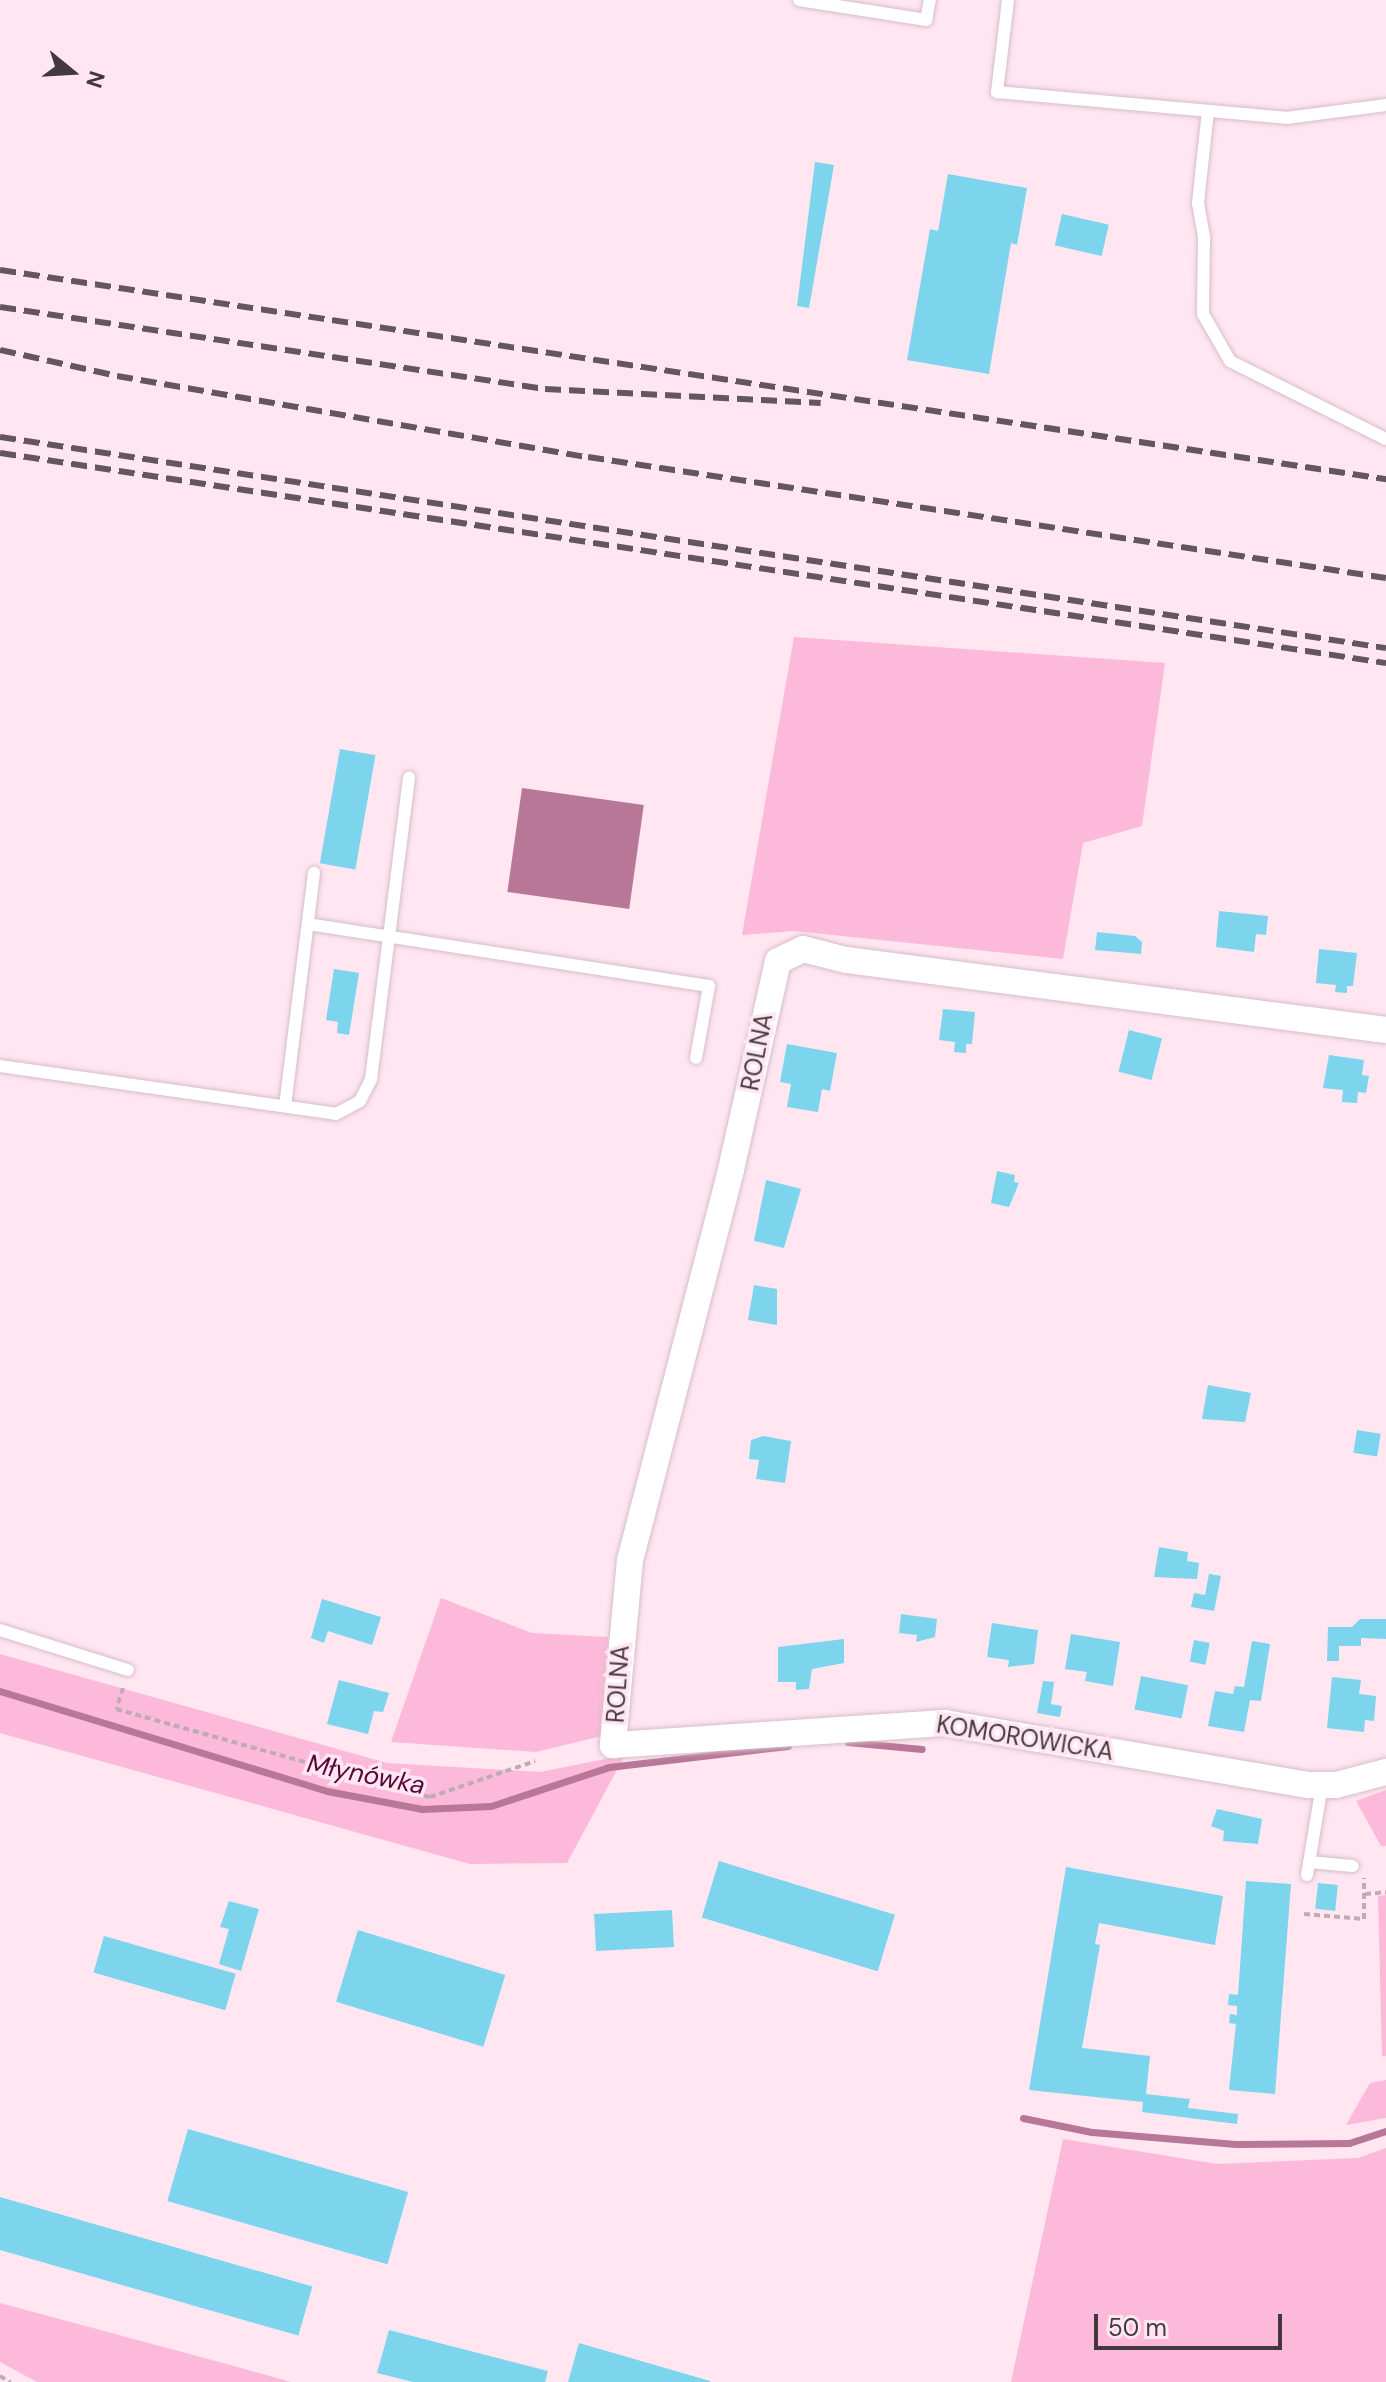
<!DOCTYPE html>
<meta charset="utf-8">
<style>
body{margin:0}
#map{position:relative;width:1386px;height:2382px;overflow:hidden;background:#ffe6f1;font-family:"DM Sans",sans-serif}
div>[style]{position:absolute}
.green>*{inset:0;background:#fcb9d9}
.water>*{inset:0;background:#b97798;transform-origin:0 0}
.stream>*{height:7px;margin:-3.5px;padding:0 3.5px;transform-origin:3.5px;border-radius:3.5px;background:#b97798}
.building>*{inset:0;background:#7cd4ed;transform-origin:0 0}
.path>*{height:4px;margin-top:-2px;transform-origin:0;background:repeating-linear-gradient(90deg,#bfabb4 0 6px,transparent 0 10px)}
.roads{filter:drop-shadow(0 0 2px #d6bec9) drop-shadow(0 0 2px #d6bec9)}
.service>*{height:12px;margin:-6px;padding:0 6px;transform-origin:6px;border-radius:6px;background:#fff}
.minor>*{height:26px;margin:-13px;padding:0 13px;transform-origin:13px;border-radius:13px;background:#fff}
.rail>*{height:6px;margin-top:-3px;transform-origin:0;background:repeating-linear-gradient(90deg,#63565c 0 16px,transparent 0 24px)}
span{translate:-50% -50%;white-space:nowrap;text-align:center;line-height:1.15;-webkit-text-stroke:7px #ffe6f1;paint-order:stroke}
.street-label{font-size:24px;color:#42383d}
.water-label{font-size:26px;color:#580639;font-style:italic}
.north{position:absolute;left:32px;top:32px;width:80px;height:80px;-webkit-text-stroke:6px #ffe6f1;paint-order:stroke;rotate:108deg;font-size:22px;font-weight:700;line-height:32px;text-align:center;color:#42383d}
.north::after{content:'';display:block;margin:auto;width:28px;height:36px;background:#42383d;clip-path:polygon(50% 0,100% 100%,50% 72%,0 100%)}
.scale{position:absolute;left:1094px;top:2314px;width:188px;height:36px;box-sizing:border-box;border:4px solid #42383d;border-top:0;padding-left:10px;font-size:24px;line-height:28px;white-space:nowrap;color:#42383d;-webkit-text-stroke:6px #ffe6f1;paint-order:stroke}
</style>
<div id="map">
<div class="green">
<i style="clip-path:polygon(794px 637px,1165px 663px,1142px 826px,1083px 843px,1063px 959px,794px 931px,742px 935px)"></i>
<i style="clip-path:polygon(441px 1598px,532px 1633px,608px 1637px,602px 1736px,536px 1752px,391px 1742px)"></i>
<i style="clip-path:polygon(0 1654px,387px 1763px,540px 1772px,625px 1755px,567px 1863px,470px 1864px,0 1733px)"></i>
<i style="clip-path:polygon(1386px 1790px,1386px 1846px,1381px 1846px,1356px 1801px)"></i>
<i style="clip-path:polygon(1386px 1895px,1386px 2056px,1382px 2056px,1378px 1896px)"></i>
<i style="clip-path:polygon(1386px 2080px,1386px 2118px,1346px 2125px,1370px 2083px)"></i>
<i style="clip-path:polygon(1063px 2139px,1217px 2164px,1358px 2158px,1386px 2148px,1386px 2382px,1011px 2382px)"></i>
<i style="clip-path:polygon(0 2303px,234px 2366px,291px 2382px,37px 2382px,0 2362px)"></i>
</div>
<div class="water">
<i style="left:522px;top:788px;width:123px;height:105px;rotate:8deg"></i>
</div>
<div class="stream">
<i style="left:0;top:1691px;width:342px;rotate:17deg"></i>
<i style="left:327px;top:1791px;width:97px;rotate:10.7deg"></i>
<i style="left:422px;top:1809px;width:69px;rotate:-2.5deg"></i>
<i style="left:491px;top:1806px;width:124px;rotate:-18.3deg"></i>
<i style="left:609px;top:1767px;width:180px;rotate:-6.7deg"></i>
<i style="left:848px;top:1742px;width:74px;rotate:5.4deg"></i>
<i style="left:1023px;top:2118px;width:70px;rotate:11.5deg"></i>
<i style="left:1092px;top:2132px;width:144px;rotate:4.8deg"></i>
<i style="left:1236px;top:2144px;width:113px;rotate:-0.5deg"></i>
<i style="left:1349px;top:2143px;width:39px;rotate:-18deg"></i>
</div>
<div class="building">
<i style="clip-path:polygon(815px 162px,834px 165px,809px 308px,797px 306px)"></i>
<i style="clip-path:polygon(948px 174px,1027px 188px,1017px 245px,1011px 243px,989px 374px,907px 360px,930px 229px,938px 231px)"></i>
<i style="left:1062px;top:214px;width:48px;height:32px;rotate:13deg"></i>
<i style="left:340px;top:749px;width:36px;height:116px;rotate:10deg"></i>
<i style="clip-path:polygon(1219px 911px,1268px 916px,1266px 935px,1256px 934px,1254px 952px,1216px 947px)"></i>
<i style="clip-path:polygon(1097px 932px,1135px 936px,1142px 942px,1141px 954px,1095px 950px)"></i>
<i style="clip-path:polygon(1319px 949px,1357px 953px,1353px 986px,1347px 986px,1347px 993px,1335px 992px,1336px 985px,1316px 983px)"></i>
<i style="clip-path:polygon(334px 969px,359px 973px,349px 1035px,337px 1033px,338px 1022px,326px 1020px)"></i>
<i style="clip-path:polygon(943px 1009px,975px 1012px,972px 1044px,966px 1044px,966px 1053px,954px 1052px,955px 1042px,939px 1040px)"></i>
<i style="left:1129px;top:1030px;width:34px;height:43px;rotate:14deg"></i>
<i style="clip-path:polygon(787px 1044px,837px 1053px,830px 1091px,822px 1089px,818px 1112px,787px 1107px,791px 1084px,780px 1082px)"></i>
<i style="clip-path:polygon(1329px 1055px,1364px 1060px,1362px 1075px,1369px 1076px,1366px 1093px,1358px 1092px,1357px 1103px,1342px 1102px,1343px 1090px,1323px 1088px)"></i>
<i style="clip-path:polygon(997px 1171px,1015px 1175px,1014px 1182px,1019px 1183px,1009px 1207px,991px 1203px)"></i>
<i style="clip-path:polygon(766px 1180px,801px 1189px,784px 1248px,754px 1241px)"></i>
<i style="clip-path:polygon(754px 1285px,777px 1289px,777px 1325px,748px 1320px)"></i>
<i style="clip-path:polygon(1208px 1385px,1251px 1393px,1245px 1422px,1202px 1419px)"></i>
<i style="left:1357px;top:1430px;width:24px;height:23px;rotate:9deg"></i>
<i style="clip-path:polygon(763px 1436px,791px 1441px,785px 1483px,756px 1479px,759px 1460px,749px 1459px,751px 1440px)"></i>
<i style="clip-path:polygon(1159px 1547px,1188px 1552px,1187px 1561px,1199px 1563px,1197px 1579px,1154px 1577px)"></i>
<i style="clip-path:polygon(1209px 1574px,1221px 1576px,1214px 1611px,1191px 1607px,1194px 1593px,1205px 1595px)"></i>
<i style="clip-path:polygon(322px 1599px,381px 1617px,372px 1645px,328px 1631px,324px 1643px,311px 1638px)"></i>
<i style="clip-path:polygon(901px 1614px,937px 1619px,935px 1637px,916px 1642px,917px 1635px,899px 1633px)"></i>
<i style="clip-path:polygon(1360px 1619px,1386px 1619px,1386px 1639px,1361px 1638px,1361px 1646px,1339px 1646px,1339px 1661px,1327px 1661px,1328px 1627px,1352px 1627px)"></i>
<i style="clip-path:polygon(992px 1623px,1038px 1630px,1034px 1664px,1008px 1667px,1009px 1660px,987px 1657px)"></i>
<i style="clip-path:polygon(1071px 1634px,1120px 1642px,1113px 1686px,1085px 1681px,1087px 1672px,1065px 1669px)"></i>
<i style="clip-path:polygon(844px 1639px,844px 1663px,812px 1669px,809px 1689px,796px 1690px,796px 1682px,778px 1682px,778px 1647px)"></i>
<i style="left:1194px;top:1640px;width:16px;height:22px;rotate:11deg"></i>
<i style="clip-path:polygon(1252px 1641px,1270px 1644px,1261px 1701px,1250px 1700px,1244px 1732px,1208px 1726px,1215px 1691px,1233px 1694px,1235px 1686px,1244px 1687px)"></i>
<i style="left:1141px;top:1676px;width:48px;height:34px;rotate:11deg"></i>
<i style="clip-path:polygon(1332px 1677px,1361px 1680px,1359px 1694px,1376px 1696px,1374px 1721px,1365px 1720px,1364px 1732px,1327px 1728px)"></i>
<i style="clip-path:polygon(339px 1680px,389px 1693px,383px 1712px,374px 1711px,368px 1734px,327px 1724px)"></i>
<i style="clip-path:polygon(1043px 1681px,1054px 1682px,1051px 1704px,1062px 1706px,1060px 1717px,1037px 1713px)"></i>
<i style="clip-path:polygon(1217px 1809px,1262px 1819px,1258px 1844px,1223px 1841px,1224px 1831px,1211px 1826px)"></i>
<i style="left:719px;top:1861px;width:184px;height:59px;rotate:17deg"></i>
<i style="clip-path:polygon(1066px 1867px,1223px 1896px,1215px 1945px,1099px 1923px,1095px 1944px,1100px 1945px,1082px 2048px,1150px 2056px,1146px 2094px,1190px 2099px,1188px 2108px,1238px 2114px,1237px 2124px,1142px 2112px,1143px 2102px,1029px 2090px)"></i>
<i style="clip-path:polygon(1246px 1881px,1291px 1884px,1275px 2094px,1229px 2090px,1236px 2024px,1229px 2023px,1230px 2014px,1237px 2015px,1237px 2006px,1228px 2005px,1229px 1994px,1238px 1995px)"></i>
<i style="left:1318px;top:1883px;width:20px;height:26px;rotate:6deg"></i>
<i style="clip-path:polygon(229px 1901px,259px 1909px,241px 1971px,219px 1964px,229px 1929px,220px 1927px)"></i>
<i style="left:672px;top:1910px;width:37px;height:78px;rotate:87deg"></i>
<i style="left:358px;top:1930px;width:154px;height:75px;rotate:17deg"></i>
<i style="left:104px;top:1936px;width:137px;height:38px;rotate:16deg"></i>
<i style="left:188px;top:2129px;width:229px;height:75px;rotate:16deg"></i>
<i style="left:0;top:2197px;width:325px;height:51px;rotate:16deg"></i>
<i style="clip-path:polygon(389px 2330px,548px 2371px,545px 2382px,413px 2382px,377px 2373px)"></i>
<i style="clip-path:polygon(579px 2343px,710px 2381px,710px 2382px,568px 2382px)"></i>
</div>
<div class="path">
<i style="left:123px;top:1688px;width:22px;rotate:108deg"></i>
<i style="left:116px;top:1709px;width:326px;rotate:15.7deg"></i>
<i style="left:430px;top:1797px;width:111px;rotate:-18.9deg"></i>
<i style="left:1365px;top:1894px;width:21px;rotate:-5deg"></i>
<i style="left:1304px;top:1914px;width:60px;rotate:4.8deg"></i>
<i style="left:1364px;top:1919px;width:41px;rotate:-90deg"></i>
<i style="left:0;top:2376px;width:12px;rotate:31deg"></i>
</div>
<div class="roads">
<div class="service">
<i style="left:799px;top:0;width:129px;rotate:8.9deg"></i>
<i style="left:926px;top:20px;width:20px;rotate:-79deg"></i>
<i style="left:1008px;top:0;width:93px;rotate:96.8deg"></i>
<i style="left:997px;top:92px;width:290px;rotate:5.1deg"></i>
<i style="left:1286px;top:118px;width:101px;rotate:-7.4deg"></i>
<i style="left:1208px;top:111px;width:93px;rotate:96.2deg"></i>
<i style="left:1198px;top:203px;width:36px;rotate:80deg"></i>
<i style="left:1204px;top:238px;width:76px;rotate:90.8deg"></i>
<i style="left:1203px;top:314px;width:54px;rotate:60.1deg"></i>
<i style="left:1230px;top:361px;width:174px;rotate:26.6deg"></i>
<i style="left:308px;top:924px;width:406px;rotate:8.8deg"></i>
<i style="left:709px;top:986px;width:73px;rotate:100.2deg"></i>
<i style="left:0;top:1066px;width:339px;rotate:8.1deg"></i>
<i style="left:336px;top:1114px;width:27px;rotate:-28deg"></i>
<i style="left:360px;top:1101px;width:25px;rotate:-63deg"></i>
<i style="left:371px;top:1079px;width:304px;rotate:-82.8deg"></i>
<i style="left:285px;top:1106px;width:235px;rotate:-82.9deg"></i>
<i style="left:0;top:1630px;width:134px;rotate:17.4deg"></i>
<i style="left:1309px;top:1862px;width:44px;rotate:5.2deg"></i>
<i style="left:1307px;top:1875px;width:91px;rotate:-80.5deg"></i>
</div>
<div class="minor">
<i style="left:1386px;top:1030px;width:545px;rotate:-172.61deg"></i>
<i style="left:846px;top:960px;width:44px;rotate:-165.7deg"></i>
<i style="left:803px;top:949px;width:28px;rotate:154deg"></i>
<i style="left:778px;top:961px;width:214px;rotate:102.7deg"></i>
<i style="left:731px;top:1170px;width:403px;rotate:104.5deg"></i>
<i style="left:630px;top:1560px;width:186px;rotate:95.3deg"></i>
<i style="left:613px;top:1745px;width:333px;rotate:-3.8deg"></i>
<i style="left:945px;top:1723px;width:369px;rotate:9.7deg"></i>
<i style="left:1309px;top:1785px;width:27px"></i>
<i style="left:1336px;top:1785px;width:52px;rotate:-14.6deg"></i>
</div>
</div>
<div class="rail">
<i style="left:0;top:270px;width:1402px;rotate:8.58deg"></i>
<i style="left:0;top:307px;width:551px;rotate:8.56deg"></i>
<i style="left:545px;top:389px;width:276px;rotate:2.9deg"></i>
<i style="left:0;top:350px;width:120px;rotate:12.5deg"></i>
<i style="left:117px;top:376px;width:478px;rotate:9.8deg"></i>
<i style="left:588px;top:457px;width:807px;rotate:8.62deg"></i>
<i style="left:0;top:437px;width:1402px;rotate:8.66deg"></i>
<i style="left:0;top:453px;width:1402px;rotate:8.62deg"></i>
</div>
<div class="street-label">
<span style="left:757px;top:1052px;rotate:-79deg">ROLNA</span>
<span style="left:618px;top:1684px;rotate:-86deg">ROLNA</span>
<span style="left:1025px;top:1738px;rotate:9deg">KOMOROWICKA</span>
</div>
<div class="water-label">
<span style="left:366px;top:1775px;rotate:11deg">Młynówka</span>
</div>
<div class="north">N</div>
<div class="scale">50 m</div>
</div>
